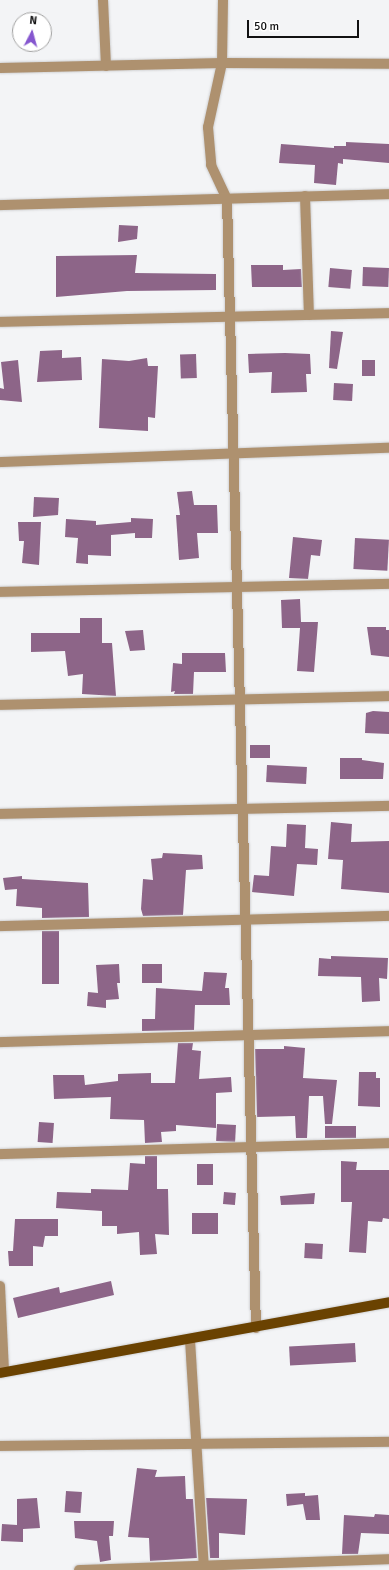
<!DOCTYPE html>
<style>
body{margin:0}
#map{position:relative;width:389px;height:1570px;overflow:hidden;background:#f3f4f6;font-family:Signika,sans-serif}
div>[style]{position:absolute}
.building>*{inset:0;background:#8d6588;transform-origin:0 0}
.roads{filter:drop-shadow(0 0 1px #cfd0d2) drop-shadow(0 0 1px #cfd0d2)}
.minor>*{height:10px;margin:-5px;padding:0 5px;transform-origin:5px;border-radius:5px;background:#ae916f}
.major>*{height:10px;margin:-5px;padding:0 5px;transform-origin:5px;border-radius:5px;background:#6a4201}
span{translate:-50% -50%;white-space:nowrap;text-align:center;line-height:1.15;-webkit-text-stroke:4px #fff;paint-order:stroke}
.north{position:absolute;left:12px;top:12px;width:40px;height:40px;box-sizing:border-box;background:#fff;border:1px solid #a0a0a0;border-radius:50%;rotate:6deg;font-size:11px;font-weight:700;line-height:16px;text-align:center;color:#111112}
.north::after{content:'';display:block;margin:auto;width:14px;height:18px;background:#8556cf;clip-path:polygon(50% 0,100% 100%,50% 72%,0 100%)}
.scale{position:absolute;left:247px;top:20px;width:112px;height:18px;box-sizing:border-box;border:2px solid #111112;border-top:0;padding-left:5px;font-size:12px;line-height:14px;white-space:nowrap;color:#111112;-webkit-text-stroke:3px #fff;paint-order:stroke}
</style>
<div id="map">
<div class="building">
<i style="clip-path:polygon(346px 142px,389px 144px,389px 163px,343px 159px,343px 164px,338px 163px,336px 185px,314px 183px,315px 165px,279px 163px,281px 144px,334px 148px,334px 146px,346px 146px)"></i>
<i style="clip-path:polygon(119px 225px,138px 226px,137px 239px,118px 242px)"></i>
<i style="clip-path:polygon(137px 255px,135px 273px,216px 274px,216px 290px,127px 291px,56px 297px,56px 256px)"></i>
<i style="clip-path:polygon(251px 265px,283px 265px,283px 270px,301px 269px,302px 287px,252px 287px)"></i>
<i style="left:363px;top:267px;width:26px;height:19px;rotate:2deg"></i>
<i style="left:330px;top:268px;width:22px;height:19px;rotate:5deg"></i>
<i style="clip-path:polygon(331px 331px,343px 332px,337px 369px,329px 368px)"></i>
<i style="clip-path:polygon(62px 350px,62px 358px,81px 357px,82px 380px,37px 382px,40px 351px)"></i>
<i style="clip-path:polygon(285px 353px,310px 354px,311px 374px,306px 374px,307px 392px,271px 393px,272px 372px,249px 373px,248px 354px)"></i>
<i style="left:196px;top:354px;width:24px;height:16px;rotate:88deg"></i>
<i style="clip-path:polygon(147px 358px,148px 366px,158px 366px,155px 418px,148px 417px,148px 431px,99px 428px,102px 359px,129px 361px)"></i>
<i style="clip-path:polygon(18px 360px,22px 402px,0 400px,0 388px,4px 389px,1px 362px)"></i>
<i style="left:362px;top:360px;width:13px;height:16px"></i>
<i style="left:334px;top:383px;width:19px;height:17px;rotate:3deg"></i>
<i style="clip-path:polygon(192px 491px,194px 505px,217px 505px,218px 533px,197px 533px,199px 558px,179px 560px,176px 515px,180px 515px,177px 492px)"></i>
<i style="clip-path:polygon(34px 497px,59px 498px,58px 515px,33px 517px)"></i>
<i style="clip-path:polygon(131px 518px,153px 519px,152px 538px,135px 538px,135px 533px,111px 535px,111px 556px,88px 555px,88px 564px,76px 563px,78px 538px,65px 537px,66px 519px,96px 521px,96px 525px,131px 522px)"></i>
<i style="clip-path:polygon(18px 522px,41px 522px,39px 565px,22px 563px,24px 541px,19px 541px)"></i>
<i style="clip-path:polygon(293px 537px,322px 540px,320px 556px,311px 555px,308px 579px,289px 578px)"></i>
<i style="left:355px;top:538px;width:34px;height:31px;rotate:3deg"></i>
<i style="clip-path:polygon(300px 599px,301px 622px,318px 622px,314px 672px,297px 671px,300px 628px,282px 628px,281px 600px)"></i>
<i style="clip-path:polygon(80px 618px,102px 618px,102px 643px,112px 643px,116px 696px,82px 694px,83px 674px,68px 676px,65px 651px,31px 652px,31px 633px,80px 633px)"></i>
<i style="clip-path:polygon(367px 627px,386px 627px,386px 630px,389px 630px,389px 657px,371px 655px)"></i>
<i style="clip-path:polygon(143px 630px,145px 650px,130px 651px,125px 631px)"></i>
<i style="clip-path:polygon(182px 653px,225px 653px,226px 672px,194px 672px,193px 694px,174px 694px,175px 691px,171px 692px,173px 663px,182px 664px)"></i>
<i style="clip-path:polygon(373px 711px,389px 712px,389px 734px,365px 733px,366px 713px)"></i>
<i style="left:250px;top:745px;width:20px;height:13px"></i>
<i style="clip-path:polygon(340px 758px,362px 758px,362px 760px,384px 763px,383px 779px,340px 779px)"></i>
<i style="left:267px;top:765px;width:40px;height:17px;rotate:3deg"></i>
<i style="clip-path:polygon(331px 822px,352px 824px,351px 842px,389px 841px,389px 893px,341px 889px,343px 860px,328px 859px)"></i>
<i style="clip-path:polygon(287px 824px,306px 825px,305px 848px,318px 849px,317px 865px,297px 864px,294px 896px,252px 892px,254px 875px,269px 876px,271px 846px,286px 847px)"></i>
<i style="clip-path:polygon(163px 853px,202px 855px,203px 869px,186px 870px,183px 915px,143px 916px,141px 909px,143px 879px,153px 880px,151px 859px,162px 858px)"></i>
<i style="clip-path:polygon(22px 876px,22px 879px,88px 883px,89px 917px,42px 918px,42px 908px,16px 906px,17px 889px,5px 890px,3px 878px)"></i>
<i style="left:42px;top:931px;width:17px;height:53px"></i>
<i style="clip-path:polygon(331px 956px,388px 958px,387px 979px,379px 978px,380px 1001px,362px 1002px,361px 977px,318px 976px,319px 958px,331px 959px)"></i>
<i style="clip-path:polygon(119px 964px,120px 983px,117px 983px,119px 999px,106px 1000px,106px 1008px,87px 1006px,88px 992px,98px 993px,96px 965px)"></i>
<i style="left:142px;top:964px;width:20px;height:19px"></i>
<i style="clip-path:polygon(204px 972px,227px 973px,225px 988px,229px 988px,230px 1005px,195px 1005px,194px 1030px,142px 1031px,142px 1019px,155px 1019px,156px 988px,202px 991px)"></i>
<i style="clip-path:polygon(178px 1043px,193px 1043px,192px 1050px,201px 1051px,199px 1079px,231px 1077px,232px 1092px,216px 1093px,216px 1128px,176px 1125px,176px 1131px,161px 1132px,162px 1142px,145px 1143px,144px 1120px,110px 1119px,111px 1097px,54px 1099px,53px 1075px,84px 1075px,85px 1085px,118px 1081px,118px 1074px,151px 1073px,151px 1083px,175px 1083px)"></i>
<i style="clip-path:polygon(284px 1046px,305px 1048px,303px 1078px,337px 1080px,332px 1124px,325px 1124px,323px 1096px,309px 1096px,307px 1138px,296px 1138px,295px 1116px,257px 1117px,255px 1049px,284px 1049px)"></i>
<i style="clip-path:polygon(359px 1072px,376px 1072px,376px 1078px,380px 1078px,380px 1107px,358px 1106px)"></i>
<i style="left:39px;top:1122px;width:15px;height:20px;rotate:4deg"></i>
<i style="left:217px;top:1124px;width:19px;height:17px;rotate:3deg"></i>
<i style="left:325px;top:1126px;width:31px;height:12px"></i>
<i style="clip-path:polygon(145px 1156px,157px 1156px,157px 1189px,168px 1189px,169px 1235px,155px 1234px,157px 1254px,140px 1255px,139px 1232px,117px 1234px,117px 1226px,102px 1226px,102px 1211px,56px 1208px,57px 1192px,91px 1193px,91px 1189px,128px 1190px,130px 1163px,145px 1164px)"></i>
<i style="clip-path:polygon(341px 1161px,357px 1162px,356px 1170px,389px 1170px,389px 1219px,383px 1218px,382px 1222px,368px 1221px,366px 1253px,349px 1252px,352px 1202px,341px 1202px)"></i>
<i style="left:197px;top:1164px;width:16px;height:21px"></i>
<i style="left:224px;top:1192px;width:12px;height:12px;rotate:5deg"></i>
<i style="clip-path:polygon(315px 1193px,314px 1204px,281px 1205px,280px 1196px)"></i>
<i style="left:192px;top:1213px;width:26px;height:21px"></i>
<i style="clip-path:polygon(15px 1219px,58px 1219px,58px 1236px,45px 1236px,43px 1247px,33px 1246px,33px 1266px,9px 1266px,8px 1251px,13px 1251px)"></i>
<i style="left:305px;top:1243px;width:18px;height:15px;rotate:3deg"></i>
<i style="clip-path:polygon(111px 1281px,114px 1295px,18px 1318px,13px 1298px,59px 1287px,60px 1293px)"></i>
<i style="left:355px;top:1343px;width:19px;height:66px;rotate:87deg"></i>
<i style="clip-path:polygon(137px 1468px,157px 1470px,155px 1477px,185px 1476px,186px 1499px,193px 1499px,197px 1558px,150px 1561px,149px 1538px,128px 1537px)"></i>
<i style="left:66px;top:1491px;width:16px;height:21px;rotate:4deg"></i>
<i style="clip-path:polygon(305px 1493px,305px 1496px,318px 1495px,320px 1520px,306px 1520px,303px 1504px,287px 1506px,286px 1494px)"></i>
<i style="clip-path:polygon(37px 1498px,40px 1528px,23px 1529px,23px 1542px,1px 1541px,2px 1524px,17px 1525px,17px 1499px)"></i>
<i style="clip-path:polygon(206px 1498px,247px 1499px,245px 1535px,219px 1533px,219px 1558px,210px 1558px)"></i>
<i style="clip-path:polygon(375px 1514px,389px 1515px,389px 1534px,361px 1533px,358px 1554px,342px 1554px,344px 1515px,374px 1517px)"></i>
<i style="clip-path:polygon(74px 1521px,114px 1521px,113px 1536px,109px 1536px,111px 1560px,100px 1562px,97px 1541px,75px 1538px)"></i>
</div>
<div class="roads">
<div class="minor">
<i style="left:103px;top:0;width:66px;rotate:87.4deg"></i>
<i style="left:223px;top:0;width:63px;rotate:90.9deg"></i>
<i style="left:222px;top:63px;width:66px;rotate:102.3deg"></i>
<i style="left:208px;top:127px;width:38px;rotate:85deg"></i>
<i style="left:211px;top:165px;width:38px;rotate:65deg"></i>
<i style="left:227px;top:199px;width:1129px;rotate:88.53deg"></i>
<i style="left:0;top:68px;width:222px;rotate:-1.3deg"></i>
<i style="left:222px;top:63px;width:167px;rotate:0.3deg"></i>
<i style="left:305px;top:196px;width:119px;rotate:88.1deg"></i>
<i style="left:0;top:205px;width:389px;rotate:-1.6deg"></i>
<i style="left:0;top:322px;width:389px;rotate:-1.3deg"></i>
<i style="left:0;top:462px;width:389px;rotate:-2.1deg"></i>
<i style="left:0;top:592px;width:389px;rotate:-1.2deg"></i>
<i style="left:0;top:705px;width:389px;rotate:-1.3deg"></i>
<i style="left:0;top:814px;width:389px;rotate:-1.2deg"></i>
<i style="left:0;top:926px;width:389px;rotate:-1.5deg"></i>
<i style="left:0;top:1042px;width:389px;rotate:-1.6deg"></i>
<i style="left:0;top:1154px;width:389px;rotate:-1.6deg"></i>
<i style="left:0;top:1286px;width:86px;rotate:87.3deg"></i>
<i style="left:190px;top:1340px;width:230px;rotate:86.5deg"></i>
<i style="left:0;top:1446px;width:389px;rotate:-0.6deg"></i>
<i style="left:79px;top:1570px;width:310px;rotate:-2deg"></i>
</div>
<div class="major">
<i style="left:0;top:1373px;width:395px;rotate:-10.3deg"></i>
</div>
</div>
<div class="north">N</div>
<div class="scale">50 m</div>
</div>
